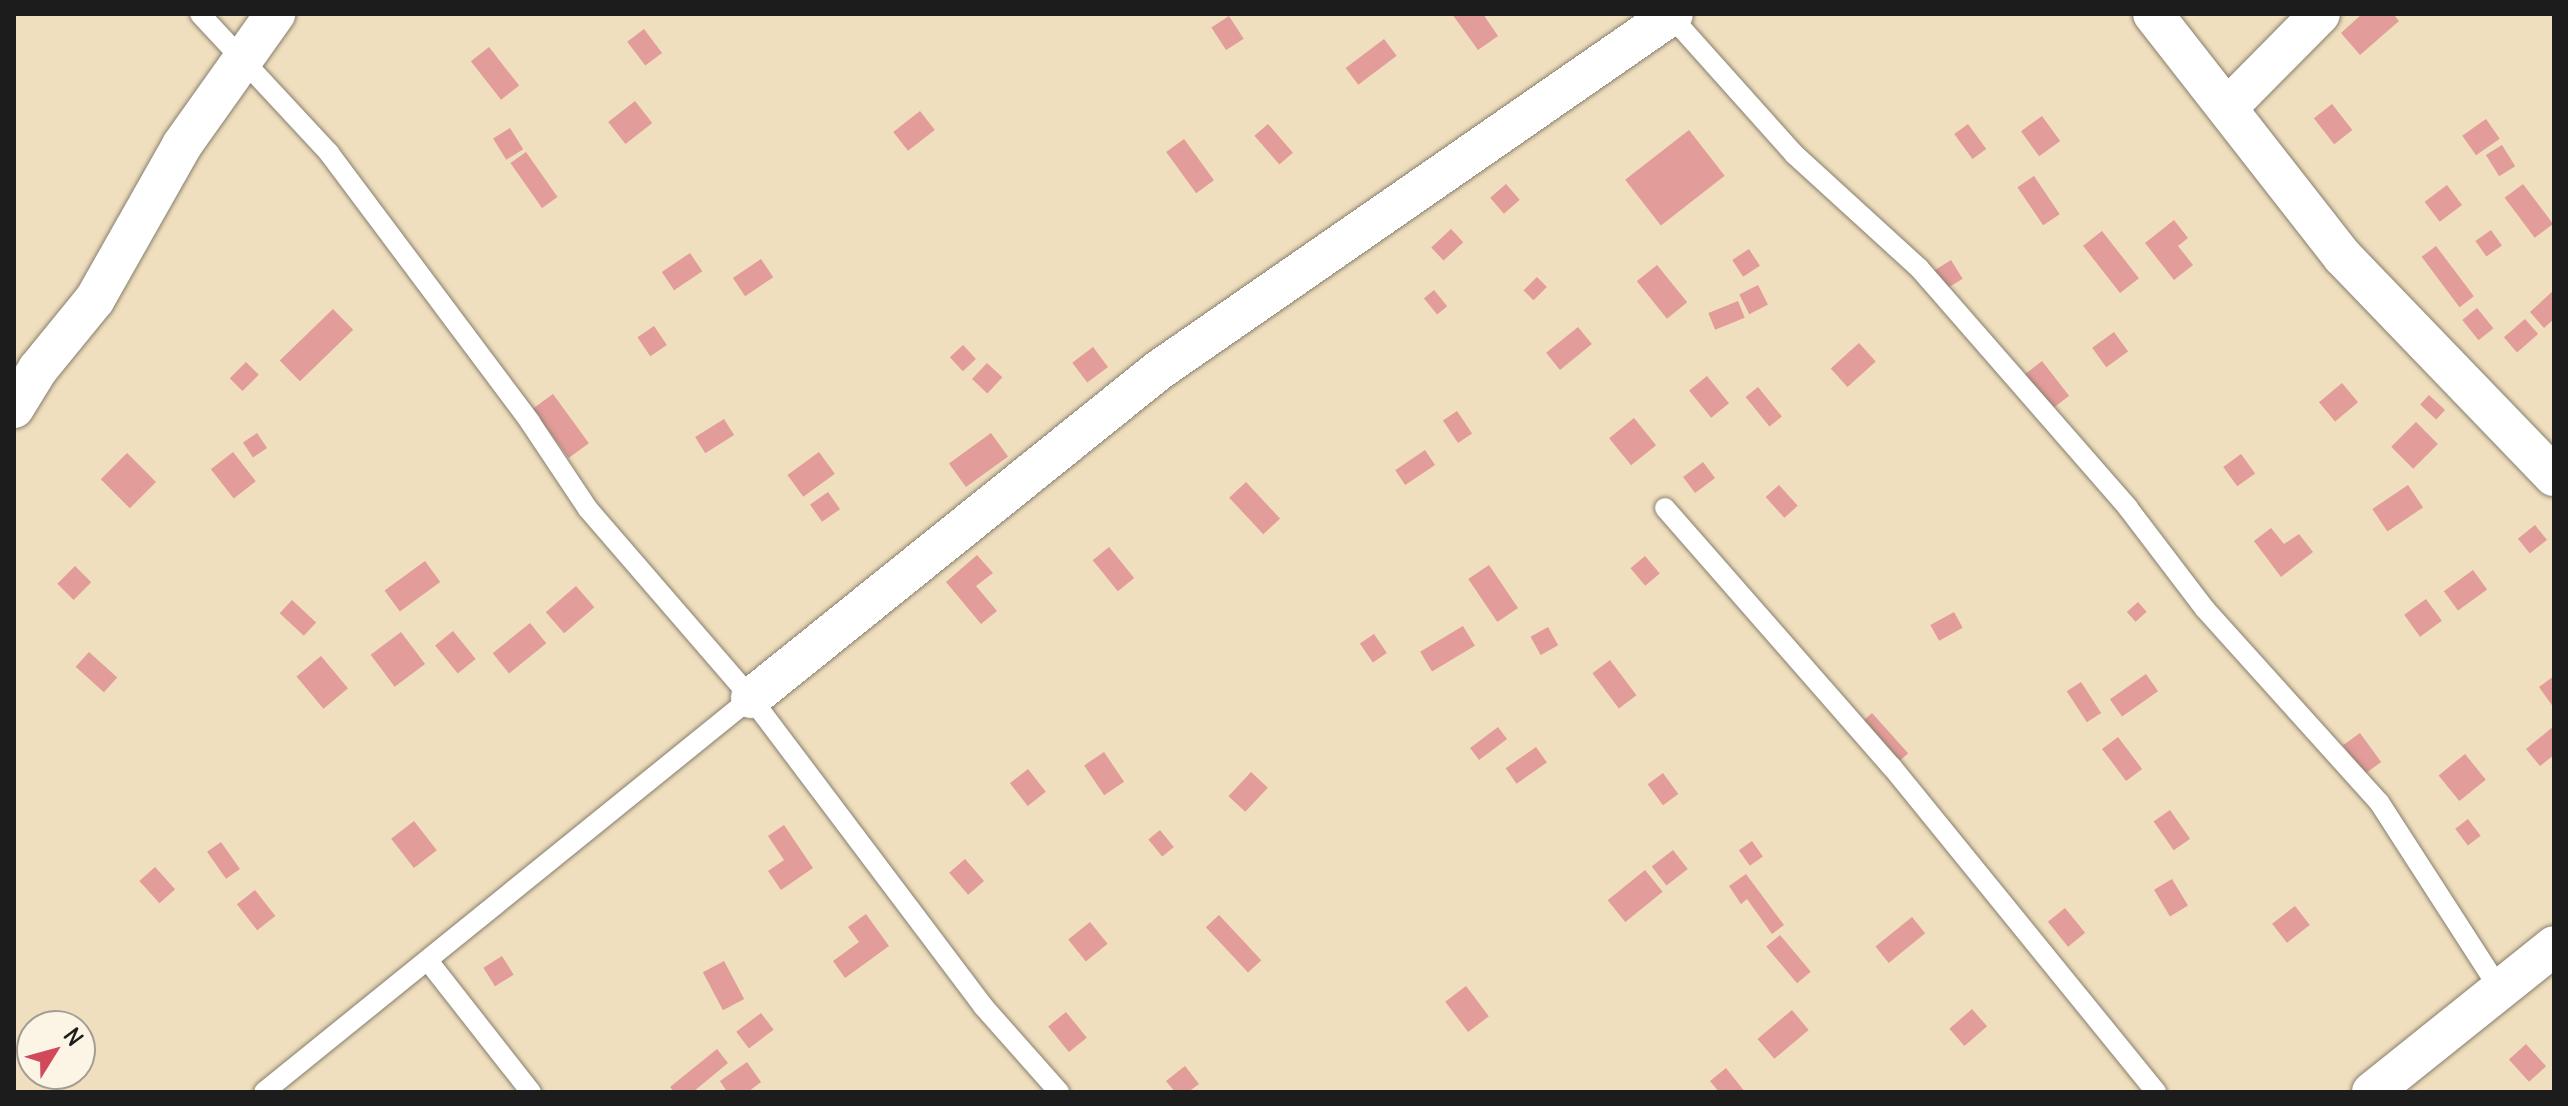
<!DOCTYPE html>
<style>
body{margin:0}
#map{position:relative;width:2568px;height:1106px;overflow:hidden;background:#f0dfbe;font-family:Delius,sans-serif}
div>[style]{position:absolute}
.building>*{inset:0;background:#e29c99;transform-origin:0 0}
.roads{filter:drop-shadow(0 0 2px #867e6d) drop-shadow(0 0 2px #867e6d)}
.service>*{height:20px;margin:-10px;padding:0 10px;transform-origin:10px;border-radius:10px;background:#fff}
.minor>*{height:40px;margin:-20px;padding:0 20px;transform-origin:20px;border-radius:20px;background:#fff}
span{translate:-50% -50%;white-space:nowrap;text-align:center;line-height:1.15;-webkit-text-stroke:6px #fcf5e5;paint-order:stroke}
.frame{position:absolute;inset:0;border:16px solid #1c1c1c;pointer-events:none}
.north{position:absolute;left:16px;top:1010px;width:80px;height:80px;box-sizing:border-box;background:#fcf5e5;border:2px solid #a29e95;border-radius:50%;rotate:53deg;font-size:22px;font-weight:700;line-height:32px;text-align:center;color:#1c1c1c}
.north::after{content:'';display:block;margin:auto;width:28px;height:36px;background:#d1495b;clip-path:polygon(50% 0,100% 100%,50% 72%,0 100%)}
</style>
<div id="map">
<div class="building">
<i style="clip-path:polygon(1452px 14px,1483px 14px,1498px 36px,1478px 50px)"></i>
<i style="clip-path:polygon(2362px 14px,2393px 14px,2399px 21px,2360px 55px,2341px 33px)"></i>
<i style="left:1229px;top:16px;width:27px;height:21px;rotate:57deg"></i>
<i style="left:644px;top:29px;width:30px;height:21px;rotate:53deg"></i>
<i style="left:1384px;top:39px;width:21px;height:48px;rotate:53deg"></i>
<i style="left:489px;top:47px;width:49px;height:23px;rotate:52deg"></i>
<i style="left:635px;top:101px;width:28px;height:34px;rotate:52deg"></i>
<i style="left:2332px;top:104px;width:33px;height:23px;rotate:52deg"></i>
<i style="left:920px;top:111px;width:24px;height:34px;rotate:52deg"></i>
<i style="left:2042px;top:116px;width:31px;height:26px;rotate:54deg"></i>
<i style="left:2486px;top:119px;width:24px;height:29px;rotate:55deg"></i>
<i style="left:1268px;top:124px;width:38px;height:18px;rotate:49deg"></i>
<i style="left:1968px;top:124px;width:31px;height:17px;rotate:54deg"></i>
<i style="left:510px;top:128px;width:25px;height:20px;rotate:58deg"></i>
<i style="left:1689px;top:130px;width:58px;height:81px;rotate:52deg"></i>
<i style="left:1184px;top:139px;width:51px;height:22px;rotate:54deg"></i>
<i style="left:2502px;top:145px;width:25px;height:19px;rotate:58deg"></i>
<i style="left:526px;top:152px;width:55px;height:19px;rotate:55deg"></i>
<i style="left:2034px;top:176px;width:46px;height:20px;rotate:56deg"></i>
<i style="left:1506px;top:184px;width:21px;height:21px;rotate:49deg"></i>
<i style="left:2523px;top:184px;width:50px;height:23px;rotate:53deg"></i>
<i style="left:2447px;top:185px;width:25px;height:28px;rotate:53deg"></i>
<i style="clip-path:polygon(2174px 220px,2188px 238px,2178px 246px,2193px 265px,2174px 280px,2145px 243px)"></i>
<i style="left:1451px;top:229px;width:18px;height:27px;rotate:47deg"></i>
<i style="left:2491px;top:230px;width:19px;height:19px;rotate:55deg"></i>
<i style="left:2102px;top:231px;width:60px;height:24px;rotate:52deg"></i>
<i style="left:2436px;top:246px;width:63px;height:18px;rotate:53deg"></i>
<i style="left:1749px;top:249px;width:20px;height:20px;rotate:57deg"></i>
<i style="left:690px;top:253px;width:22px;height:34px;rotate:56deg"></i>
<i style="left:761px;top:259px;width:22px;height:34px;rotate:56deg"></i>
<i style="left:1951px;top:260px;width:22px;height:22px;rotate:58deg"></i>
<i style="left:1657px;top:265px;width:48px;height:26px;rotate:51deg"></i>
<i style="left:1537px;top:277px;width:14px;height:19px;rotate:45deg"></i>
<i style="left:1758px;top:285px;width:22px;height:21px;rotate:63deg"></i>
<i style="left:1434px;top:290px;width:21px;height:13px;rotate:51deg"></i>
<i style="clip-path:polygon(2554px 290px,2554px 319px,2544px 328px,2530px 312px)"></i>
<i style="left:1738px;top:301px;width:18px;height:32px;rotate:68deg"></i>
<i style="left:2477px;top:308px;width:26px;height:19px;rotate:51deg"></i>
<i style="left:333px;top:309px;width:29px;height:74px;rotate:46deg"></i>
<i style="left:2525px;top:319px;width:20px;height:28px;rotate:49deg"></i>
<i style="left:654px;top:326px;width:23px;height:20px;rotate:56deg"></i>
<i style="left:1578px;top:327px;width:22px;height:41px;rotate:51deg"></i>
<i style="left:2114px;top:332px;width:24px;height:27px;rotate:54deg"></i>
<i style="left:1859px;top:343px;width:25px;height:38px;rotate:48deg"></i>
<i style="left:963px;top:345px;width:19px;height:18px;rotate:47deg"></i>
<i style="left:1093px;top:347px;width:25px;height:26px;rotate:53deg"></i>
<i style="left:2042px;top:361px;width:44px;height:24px;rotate:52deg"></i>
<i style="left:246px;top:362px;width:18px;height:23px;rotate:45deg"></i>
<i style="left:987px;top:363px;width:21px;height:22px;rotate:43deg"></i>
<i style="left:1707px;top:376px;width:35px;height:23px;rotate:51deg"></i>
<i style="left:2342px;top:383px;width:25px;height:30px;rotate:50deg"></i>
<i style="left:1758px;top:387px;width:38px;height:16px;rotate:51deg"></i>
<i style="left:553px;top:394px;width:61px;height:25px;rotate:54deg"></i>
<i style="left:2429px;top:395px;width:22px;height:13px;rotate:43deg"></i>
<i style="left:1457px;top:411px;width:27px;height:17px;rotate:56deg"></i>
<i style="left:1634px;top:418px;width:35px;height:32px;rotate:51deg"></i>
<i style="left:724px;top:419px;width:19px;height:34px;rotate:58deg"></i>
<i style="left:2416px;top:422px;width:31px;height:35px;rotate:45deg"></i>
<i style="left:257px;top:433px;width:18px;height:17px;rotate:56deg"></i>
<i style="left:991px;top:433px;width:29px;height:52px;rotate:54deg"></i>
<i style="left:1425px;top:450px;width:18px;height:36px;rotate:56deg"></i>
<i style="left:233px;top:452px;width:37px;height:28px;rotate:52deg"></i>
<i style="left:819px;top:452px;width:27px;height:39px;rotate:54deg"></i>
<i style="left:127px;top:453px;width:41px;height:37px;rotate:45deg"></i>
<i style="left:2241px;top:454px;width:24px;height:22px;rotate:54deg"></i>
<i style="left:1703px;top:462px;width:20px;height:25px;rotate:53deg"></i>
<i style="left:1246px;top:482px;width:50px;height:23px;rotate:47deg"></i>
<i style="left:1779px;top:485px;width:28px;height:18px;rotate:48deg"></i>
<i style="left:2408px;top:485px;width:27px;height:43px;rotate:56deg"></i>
<i style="left:828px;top:492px;width:21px;height:22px;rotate:55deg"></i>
<i style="left:2535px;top:525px;width:19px;height:22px;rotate:51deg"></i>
<i style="clip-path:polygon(2271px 528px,2284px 544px,2299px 534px,2313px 552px,2281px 577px,2254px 541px)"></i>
<i style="left:1109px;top:547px;width:40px;height:21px;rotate:51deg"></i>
<i style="clip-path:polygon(977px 555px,993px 573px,976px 586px,997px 611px,981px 624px,946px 582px)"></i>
<i style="left:1645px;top:556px;width:23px;height:19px;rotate:50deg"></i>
<i style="left:425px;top:561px;width:26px;height:50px;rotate:54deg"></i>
<i style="left:1489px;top:565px;width:52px;height:25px;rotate:56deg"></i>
<i style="left:75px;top:566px;width:23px;height:25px;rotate:45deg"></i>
<i style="left:2473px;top:570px;width:24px;height:36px;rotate:54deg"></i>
<i style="left:576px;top:586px;width:28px;height:40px;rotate:49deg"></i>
<i style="left:2426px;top:599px;width:27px;height:27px;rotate:54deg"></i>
<i style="left:292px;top:600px;width:33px;height:18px;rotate:43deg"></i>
<i style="left:2138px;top:602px;width:13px;height:15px;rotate:48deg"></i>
<i style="left:1954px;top:612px;width:18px;height:27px;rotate:61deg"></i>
<i style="left:530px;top:623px;width:26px;height:48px;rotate:51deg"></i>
<i style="left:1463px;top:626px;width:23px;height:50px;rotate:59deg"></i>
<i style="left:1548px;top:627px;width:21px;height:20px;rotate:61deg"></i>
<i style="left:453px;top:631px;width:36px;height:23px;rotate:51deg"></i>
<i style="left:401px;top:632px;width:40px;height:38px;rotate:53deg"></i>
<i style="left:1374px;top:634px;width:23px;height:17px;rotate:56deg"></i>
<i style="left:89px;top:652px;width:38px;height:20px;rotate:42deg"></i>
<i style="left:321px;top:656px;width:42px;height:32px;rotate:50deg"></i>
<i style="left:1610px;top:660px;width:44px;height:22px;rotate:53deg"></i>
<i style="left:2146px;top:674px;width:21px;height:44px;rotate:55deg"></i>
<i style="clip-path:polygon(2554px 676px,2554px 708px,2539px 687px)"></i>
<i style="left:2081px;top:682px;width:37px;height:17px;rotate:57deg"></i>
<i style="left:1872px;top:713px;width:54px;height:20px;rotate:48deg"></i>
<i style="clip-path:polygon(2554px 726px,2554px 755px,2540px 766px,2526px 749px)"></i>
<i style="left:1498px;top:727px;width:15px;height:35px;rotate:53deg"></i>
<i style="left:2360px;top:733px;width:36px;height:21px;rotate:54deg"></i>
<i style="left:2118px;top:737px;width:40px;height:20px;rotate:53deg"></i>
<i style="left:1536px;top:747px;width:19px;height:37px;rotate:55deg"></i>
<i style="left:1104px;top:752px;width:36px;height:24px;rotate:56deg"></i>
<i style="left:2465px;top:754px;width:33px;height:34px;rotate:51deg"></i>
<i style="left:1028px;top:769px;width:29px;height:23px;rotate:52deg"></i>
<i style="left:1251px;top:772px;width:23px;height:33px;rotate:43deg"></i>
<i style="left:1663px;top:773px;width:26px;height:19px;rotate:54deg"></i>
<i style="left:2170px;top:810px;width:35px;height:20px;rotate:55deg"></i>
<i style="left:2468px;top:819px;width:21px;height:16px;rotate:53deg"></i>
<i style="left:414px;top:821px;width:37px;height:29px;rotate:52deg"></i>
<i style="clip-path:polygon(784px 825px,813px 868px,781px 890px,768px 871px,784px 860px,768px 836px)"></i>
<i style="left:1160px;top:830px;width:22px;height:15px;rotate:51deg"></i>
<i style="left:1752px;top:841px;width:19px;height:16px;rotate:55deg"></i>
<i style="left:221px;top:842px;width:33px;height:17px;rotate:55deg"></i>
<i style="left:1673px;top:850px;width:24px;height:27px;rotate:52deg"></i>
<i style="left:965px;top:859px;width:29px;height:21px;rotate:49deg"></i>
<i style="left:155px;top:867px;width:30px;height:21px;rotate:48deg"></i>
<i style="left:1645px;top:870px;width:28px;height:48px;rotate:51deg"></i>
<i style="clip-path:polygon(1746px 874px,1784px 925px,1772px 934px,1747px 899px,1741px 904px,1729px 886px)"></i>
<i style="left:2172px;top:879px;width:31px;height:21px;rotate:59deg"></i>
<i style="left:255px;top:890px;width:33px;height:23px;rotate:52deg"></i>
<i style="left:2295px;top:906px;width:24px;height:29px;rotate:52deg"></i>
<i style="left:2065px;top:908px;width:32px;height:22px;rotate:51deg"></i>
<i style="clip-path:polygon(866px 914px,889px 946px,845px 978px,833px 961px,859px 942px,848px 927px)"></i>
<i style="left:1219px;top:915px;width:62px;height:18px;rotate:47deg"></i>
<i style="left:1912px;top:917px;width:21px;height:47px;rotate:51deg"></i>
<i style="left:1090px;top:922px;width:28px;height:28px;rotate:51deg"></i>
<i style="left:1780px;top:935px;width:48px;height:18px;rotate:50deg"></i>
<i style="left:502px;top:956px;width:22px;height:22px;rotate:58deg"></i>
<i style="left:724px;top:961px;width:43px;height:24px;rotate:62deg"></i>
<i style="left:1466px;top:986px;width:38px;height:26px;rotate:53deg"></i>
<i style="left:1972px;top:1009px;width:23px;height:30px;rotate:49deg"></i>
<i style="left:1792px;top:1010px;width:26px;height:45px;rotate:50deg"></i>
<i style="left:1066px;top:1012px;width:33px;height:23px;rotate:51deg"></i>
<i style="left:761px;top:1013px;width:21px;height:31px;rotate:53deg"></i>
<i style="left:2526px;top:1044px;width:30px;height:23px;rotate:48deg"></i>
<i style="clip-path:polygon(717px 1049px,728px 1063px,693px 1092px,674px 1092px,670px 1087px)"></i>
<i style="clip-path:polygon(747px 1062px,761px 1082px,748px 1092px,727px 1092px,720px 1081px)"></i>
<i style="clip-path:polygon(1185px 1066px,1199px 1084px,1188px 1092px,1175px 1092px,1166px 1081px)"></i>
<i style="clip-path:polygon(1726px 1068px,1745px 1092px,1719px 1092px,1710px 1081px)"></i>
</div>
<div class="roads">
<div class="service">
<i style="left:200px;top:14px;width:190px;rotate:47.1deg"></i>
<i style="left:329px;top:153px;width:336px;rotate:53.2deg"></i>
<i style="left:530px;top:422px;width:105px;rotate:56.3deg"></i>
<i style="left:588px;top:509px;width:250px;rotate:49.2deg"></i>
<i style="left:751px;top:698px;width:386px;rotate:53deg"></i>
<i style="left:983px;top:1006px;width:115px;rotate:48.5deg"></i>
<i style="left:1669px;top:14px;width:188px;rotate:48.2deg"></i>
<i style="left:1794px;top:154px;width:169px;rotate:42.4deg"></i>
<i style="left:1919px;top:268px;width:318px;rotate:48.9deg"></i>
<i style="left:2128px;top:508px;width:127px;rotate:52.7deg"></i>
<i style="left:2205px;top:609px;width:260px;rotate:48deg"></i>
<i style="left:2379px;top:802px;width:221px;rotate:57.2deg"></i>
<i style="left:1665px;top:508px;width:344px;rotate:48.8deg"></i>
<i style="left:1892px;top:767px;width:419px;rotate:50.9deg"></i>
<i style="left:429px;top:962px;width:165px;rotate:51.9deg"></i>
<i style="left:264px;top:1092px;width:626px;rotate:-38.97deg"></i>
</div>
<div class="minor">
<i style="left:2153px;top:14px;width:308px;rotate:52deg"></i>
<i style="left:2343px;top:257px;width:304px;rotate:46.1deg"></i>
<i style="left:2227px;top:108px;width:132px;rotate:-45.3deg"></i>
<i style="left:14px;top:408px;width:46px;rotate:-58.4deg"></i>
<i style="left:38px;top:369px;width:90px;rotate:-50.8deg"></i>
<i style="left:95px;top:299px;width:177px;rotate:-60.5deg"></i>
<i style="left:182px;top:145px;width:161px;rotate:-54.6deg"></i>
<i style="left:751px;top:698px;width:523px;rotate:-38.8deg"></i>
<i style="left:1159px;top:370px;width:625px;rotate:-34.71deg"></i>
<i style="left:2372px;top:1092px;width:233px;rotate:-38.7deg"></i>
</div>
</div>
<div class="frame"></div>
<div class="north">N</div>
</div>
